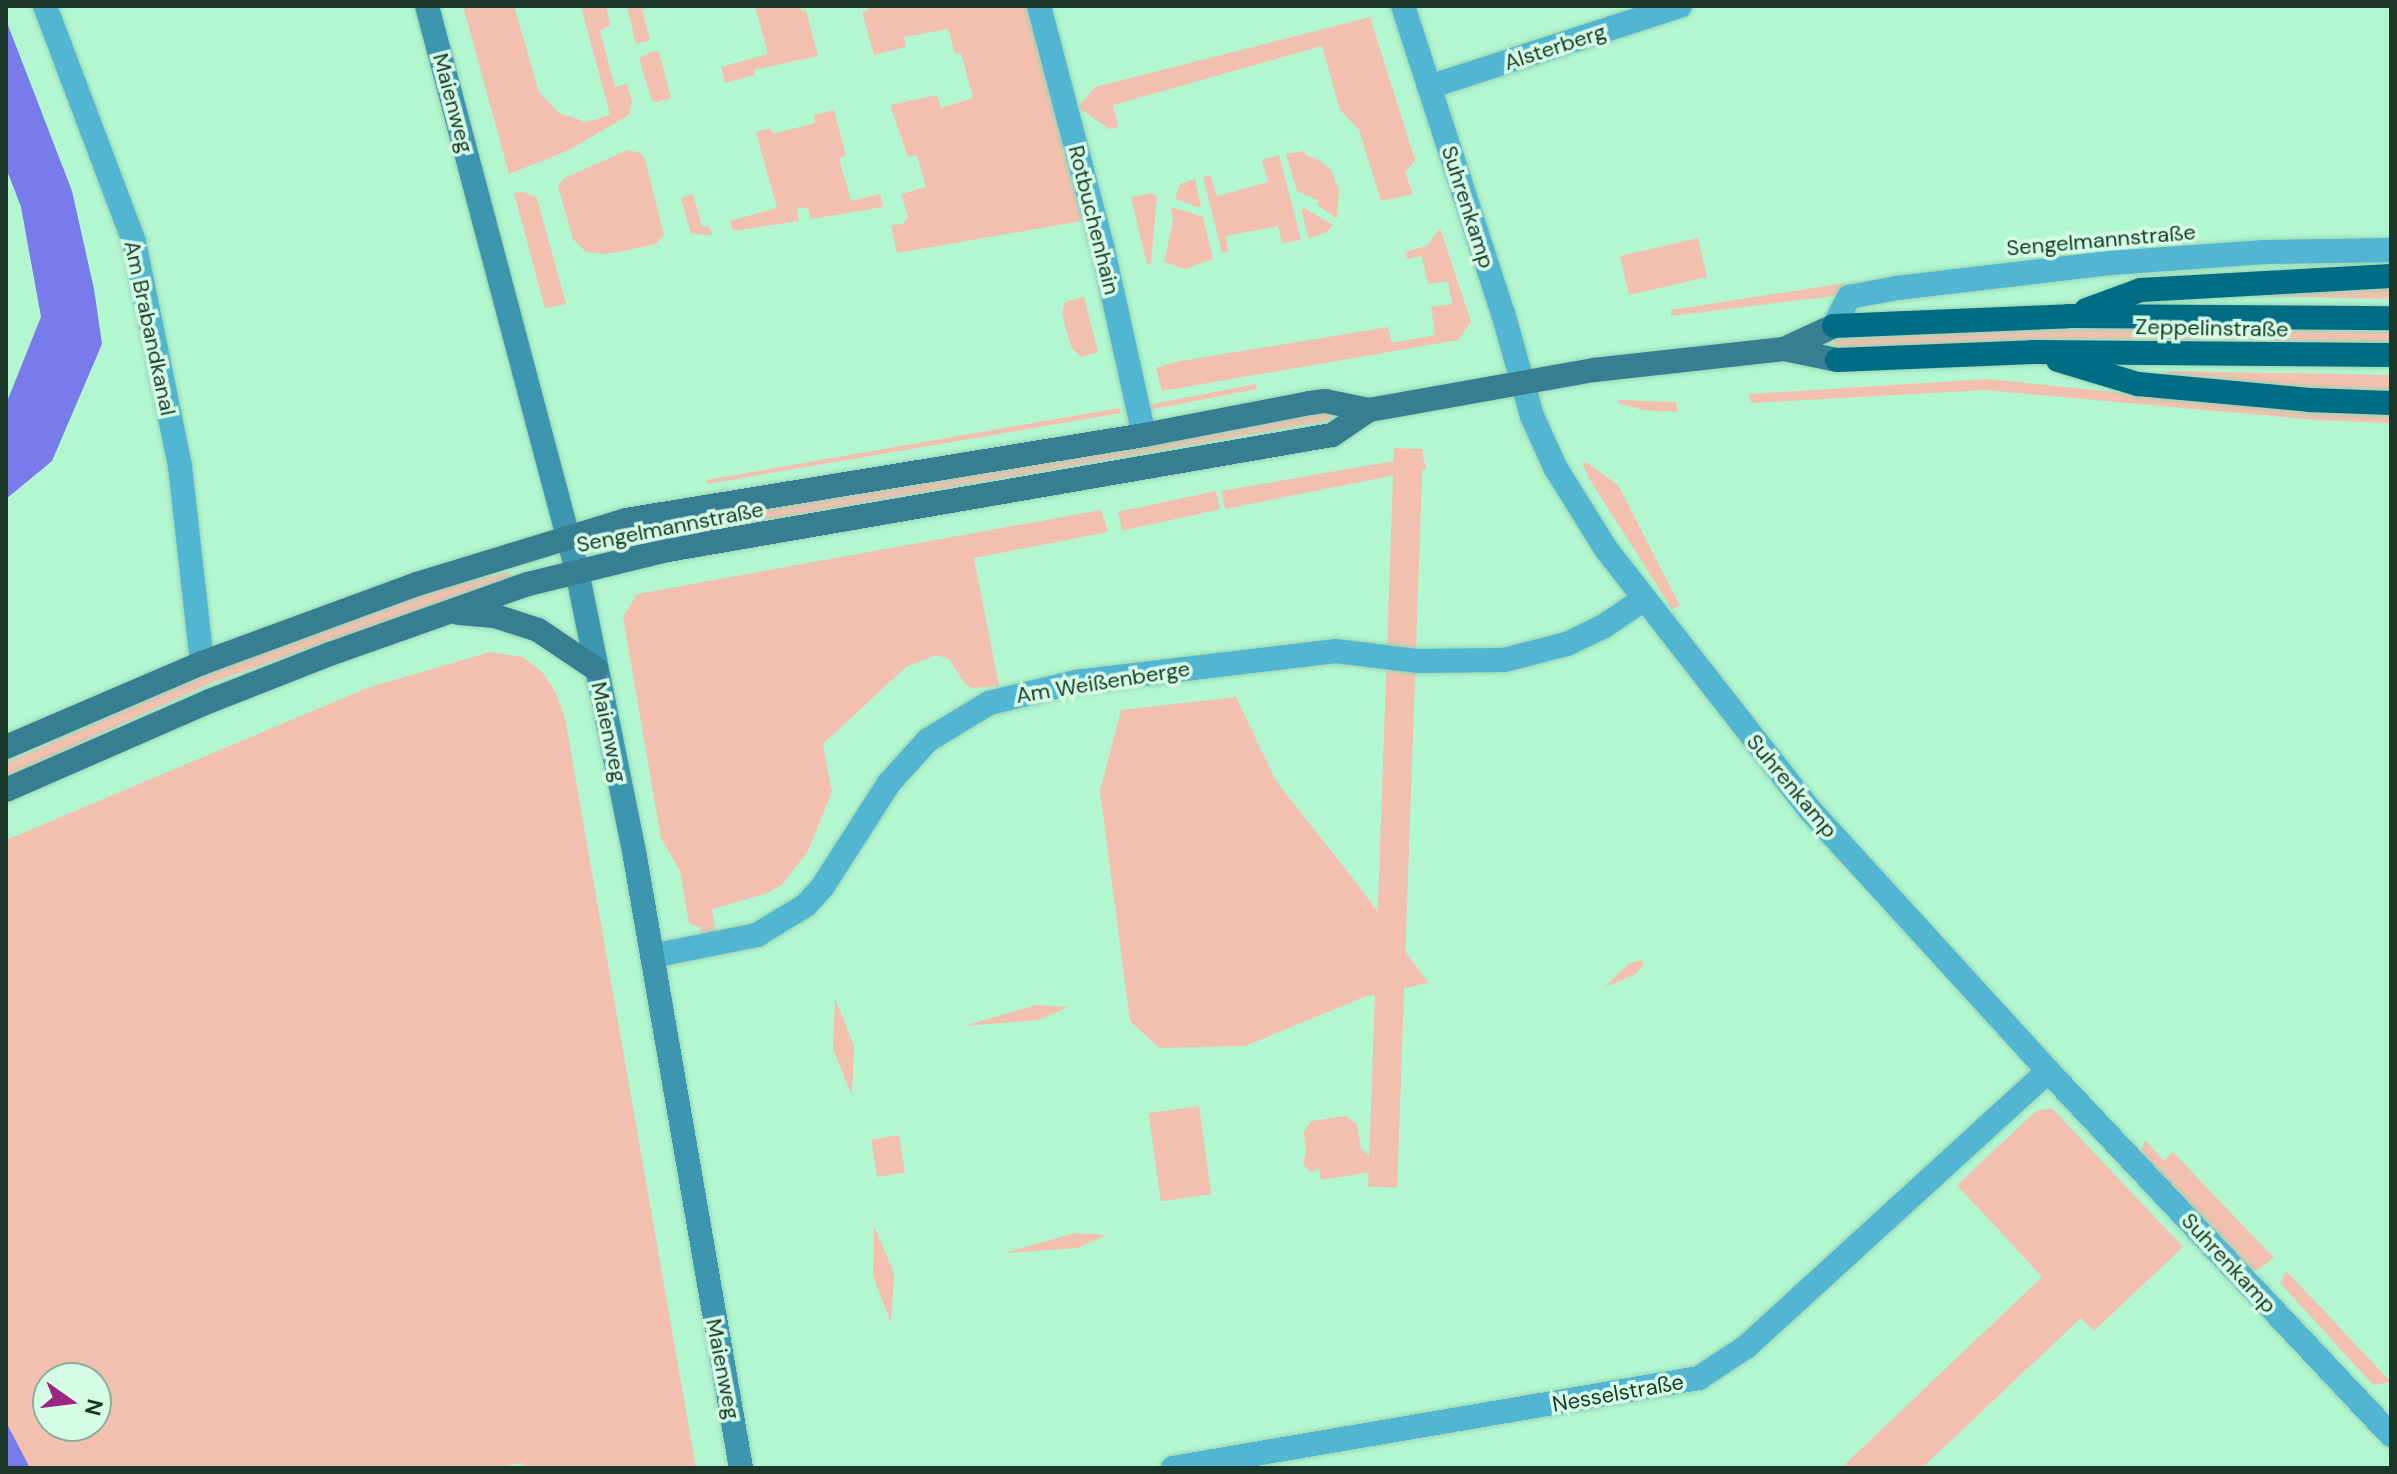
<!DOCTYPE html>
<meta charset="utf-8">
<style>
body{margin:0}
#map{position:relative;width:2397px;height:1474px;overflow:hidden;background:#b3f7d1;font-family:"DM Sans",sans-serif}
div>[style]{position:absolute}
.green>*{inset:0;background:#f3c0af;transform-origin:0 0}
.water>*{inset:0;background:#797beb}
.roads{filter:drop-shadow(0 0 2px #98d4b3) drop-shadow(0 0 2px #98d4b3)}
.street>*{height:24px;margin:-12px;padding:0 12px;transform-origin:12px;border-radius:12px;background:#52b6d3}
.secondary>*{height:24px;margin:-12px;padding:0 12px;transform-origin:12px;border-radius:12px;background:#3d96b0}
.primary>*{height:24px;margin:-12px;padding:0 12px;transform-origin:12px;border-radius:12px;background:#387e93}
.highway>*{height:24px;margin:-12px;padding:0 12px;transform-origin:12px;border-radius:12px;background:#006d85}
span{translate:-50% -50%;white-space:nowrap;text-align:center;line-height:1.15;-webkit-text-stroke:7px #d5fde6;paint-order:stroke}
.street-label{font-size:22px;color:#1b3729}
.frame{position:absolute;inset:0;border:8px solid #1b3729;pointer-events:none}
.north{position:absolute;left:32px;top:1362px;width:80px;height:80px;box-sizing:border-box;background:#d5fde6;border:2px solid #8bae9a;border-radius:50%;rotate:104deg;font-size:22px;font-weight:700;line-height:32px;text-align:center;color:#1b3729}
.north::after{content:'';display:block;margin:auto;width:28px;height:36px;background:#9d2680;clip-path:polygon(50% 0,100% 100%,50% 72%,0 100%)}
</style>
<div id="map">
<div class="green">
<i style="clip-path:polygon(463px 6px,514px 6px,539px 92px,559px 113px,586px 122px,610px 115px,581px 6px,606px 6px,610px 25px,600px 31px,615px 87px,627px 84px,632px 102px,629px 115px,567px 151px,509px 174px)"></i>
<i style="clip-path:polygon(627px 6px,656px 6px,642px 10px,650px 40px,636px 44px)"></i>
<i style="clip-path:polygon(755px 6px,799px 6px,801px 11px,806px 10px,818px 56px,754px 70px,755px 75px,725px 83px,721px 67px,768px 54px)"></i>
<i style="clip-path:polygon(868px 6px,1029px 6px,1088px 220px,897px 253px,891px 225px,903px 224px,908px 217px,901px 194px,926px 187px,917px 155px,908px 157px,890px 105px,937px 95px,941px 108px,973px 98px,961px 53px,955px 54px,948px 29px,904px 37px,906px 47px,874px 55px,862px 12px,869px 10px)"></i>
<i style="clip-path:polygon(1370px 17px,1415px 160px,1405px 173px,1413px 194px,1381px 201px,1359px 130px,1340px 110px,1322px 46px,1113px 105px,1118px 127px,1109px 129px,1078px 107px,1095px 87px)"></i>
<i style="clip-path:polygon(653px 51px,659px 52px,671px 98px,658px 102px,652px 101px,639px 58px)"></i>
<i style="clip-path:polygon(834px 110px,846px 156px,839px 158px,851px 201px,880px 194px,883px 207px,811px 219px,808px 208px,797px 208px,799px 221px,733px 231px,730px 221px,777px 208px,756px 132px,770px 128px,773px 134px,815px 123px,814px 115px)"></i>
<i style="clip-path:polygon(628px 150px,641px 153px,645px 159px,664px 235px,656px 244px,628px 250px,606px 254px,586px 252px,573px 239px,558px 186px,564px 178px)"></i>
<i style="clip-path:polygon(1304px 151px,1306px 156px,1316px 158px,1331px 170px,1339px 190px,1337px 218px,1317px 205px,1319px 201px,1297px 191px,1286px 154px)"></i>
<i style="clip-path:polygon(1279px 155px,1301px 240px,1282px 243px,1278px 226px,1226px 236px,1228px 252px,1222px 253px,1203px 177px,1210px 175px,1217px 196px,1268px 182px,1262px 160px)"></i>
<i style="clip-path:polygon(1195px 179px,1201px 208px,1175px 199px,1180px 184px)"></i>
<i style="clip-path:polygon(524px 192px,537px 198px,566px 304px,545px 308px,514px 193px)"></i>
<i style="clip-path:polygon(1152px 193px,1157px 197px,1151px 263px,1147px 265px,1131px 197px)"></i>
<i style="clip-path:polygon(693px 194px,702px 227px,709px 226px,712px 235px,691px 234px,681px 198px)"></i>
<i style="clip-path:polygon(1171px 207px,1203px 217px,1213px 259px,1185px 269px,1164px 262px,1173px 221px)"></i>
<i style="clip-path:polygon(1304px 208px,1333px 225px,1327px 232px,1309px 239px,1301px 210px)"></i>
<i style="clip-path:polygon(1440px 228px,1471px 322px,1458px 340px,1162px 391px,1156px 368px,1175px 362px,1388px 327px,1392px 343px,1435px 335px,1431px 307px,1452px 304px,1448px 281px,1428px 284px,1422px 256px,1407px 259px,1405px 252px,1427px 246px)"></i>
<i style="left:1698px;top:238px;width:40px;height:80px;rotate:77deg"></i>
<i style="clip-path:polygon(1845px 283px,1842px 295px,1671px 316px,1671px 310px)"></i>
<i style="clip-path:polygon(2391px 286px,2391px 299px,2245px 296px)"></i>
<i style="clip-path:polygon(1084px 297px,1098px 352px,1081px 357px,1071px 347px,1062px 314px,1065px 302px)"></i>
<i style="clip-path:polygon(2214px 328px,2391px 332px,2391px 342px,2099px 339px,1998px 341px,1835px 352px,1832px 348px,1836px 339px,1995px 331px)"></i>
<i style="clip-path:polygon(2170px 371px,2391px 375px,2391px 393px,2314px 390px,2169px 376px,2166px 372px)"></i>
<i style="clip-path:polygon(1989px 379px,2210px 402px,2391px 413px,2391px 423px,2316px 420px,1985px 390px,1751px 403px,1749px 394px)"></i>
<i style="left:1256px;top:384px;width:5px;height:108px;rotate:79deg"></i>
<i style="clip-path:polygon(1618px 400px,1676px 402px,1678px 412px,1643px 410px,1618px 403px)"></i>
<i style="clip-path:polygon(1119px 408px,1121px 413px,707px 484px,706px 480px)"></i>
<i style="clip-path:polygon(1328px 411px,1331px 420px,641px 542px,676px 524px)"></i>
<i style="left:1394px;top:448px;width:29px;height:739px;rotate:2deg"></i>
<i style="clip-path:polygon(1423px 456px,1426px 469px,1225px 509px,1221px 491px)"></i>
<i style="clip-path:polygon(1586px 462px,1618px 485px,1680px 606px,1672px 609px,1590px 480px,1582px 463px)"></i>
<i style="left:1216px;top:491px;width:19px;height:100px;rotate:78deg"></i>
<i style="clip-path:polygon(1101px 510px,1108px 532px,974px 558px,999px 686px,972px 688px,965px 684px,949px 659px,936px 655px,906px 667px,823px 744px,832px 792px,808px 851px,782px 885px,765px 894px,712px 909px,716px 933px,701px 934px,700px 927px,689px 924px,680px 871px,661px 838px,623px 617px,637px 594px)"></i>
<i style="clip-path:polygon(508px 572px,512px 576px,509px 578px,213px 682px,6px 777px,6px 763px,238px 660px,434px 590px)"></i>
<i style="clip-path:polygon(evenodd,490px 652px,523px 657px,543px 673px,556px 693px,565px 718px,696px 1468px,524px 1468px,523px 1463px,494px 1468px,30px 1468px,6px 1422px,6px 840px,367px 688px,490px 652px,96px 1378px,96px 1426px,48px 1426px,48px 1378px,96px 1378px)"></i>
<i style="clip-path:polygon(1236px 697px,1276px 781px,1362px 890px,1428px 983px,1364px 997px,1245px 1046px,1159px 1048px,1130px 1021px,1100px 791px,1121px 710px)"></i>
<i style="clip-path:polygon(1641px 960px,1644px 964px,1636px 974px,1604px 988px,1628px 964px)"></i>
<i style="clip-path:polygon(835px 998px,854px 1046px,852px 1096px,833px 1049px)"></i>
<i style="clip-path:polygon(1036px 1005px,1068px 1007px,1039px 1020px,964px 1026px)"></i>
<i style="left:1199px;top:1106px;width:89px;height:51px;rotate:82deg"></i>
<i style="clip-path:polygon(2052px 1108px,2183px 1247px,2094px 1331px,2081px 1318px,1922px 1468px,1841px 1468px,2042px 1277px,1957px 1185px,2036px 1111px)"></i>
<i style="clip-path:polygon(1346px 1116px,1357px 1124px,1361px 1149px,1368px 1154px,1372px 1172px,1321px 1180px,1319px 1168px,1311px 1172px,1303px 1165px,1306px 1151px,1304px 1132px,1311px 1121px)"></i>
<i style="left:899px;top:1135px;width:38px;height:28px;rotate:81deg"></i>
<i style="clip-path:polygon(2145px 1140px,2164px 1161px,2173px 1152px,2274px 1258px,2254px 1272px,2141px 1154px)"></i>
<i style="clip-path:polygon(874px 1226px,894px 1273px,891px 1323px,873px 1276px)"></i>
<i style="clip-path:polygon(1075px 1233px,1107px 1235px,1078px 1248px,1003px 1253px)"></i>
<i style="clip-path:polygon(2286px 1271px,2291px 1276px,2391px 1382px,2373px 1385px,2280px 1283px)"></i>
</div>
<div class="water">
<i style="clip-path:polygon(6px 20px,72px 191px,94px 289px,102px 344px,52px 461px,6px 499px,6px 404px,41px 317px,21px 207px,6px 168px)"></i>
<i style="clip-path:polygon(6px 1422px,30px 1468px,6px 1468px)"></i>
</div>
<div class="roads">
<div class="street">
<i style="left:45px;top:6px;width:252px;rotate:69.3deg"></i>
<i style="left:134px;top:242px;width:229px;rotate:78.4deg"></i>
<i style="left:180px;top:466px;width:198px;rotate:83.6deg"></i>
<i style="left:1039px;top:6px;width:252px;rotate:75.3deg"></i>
<i style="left:1103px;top:250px;width:189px;rotate:77.5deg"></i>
<i style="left:1403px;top:6px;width:323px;rotate:72deg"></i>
<i style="left:1503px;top:313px;width:107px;rotate:74.3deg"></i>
<i style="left:1532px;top:416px;width:56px;rotate:65.7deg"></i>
<i style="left:1555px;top:467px;width:97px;rotate:58.1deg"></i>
<i style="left:1606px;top:549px;width:330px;rotate:52deg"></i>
<i style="left:1809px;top:809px;width:355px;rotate:47.6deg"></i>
<i style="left:2048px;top:1071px;width:500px;rotate:46.7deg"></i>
<i style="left:1429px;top:87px;width:264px;rotate:-17.9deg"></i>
<i style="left:1834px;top:326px;width:33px;rotate:-63deg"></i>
<i style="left:1849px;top:297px;width:49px;rotate:-10.6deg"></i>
<i style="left:1897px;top:288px;width:214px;rotate:-6.7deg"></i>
<i style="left:2110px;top:263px;width:155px;rotate:-4.1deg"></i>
<i style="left:2265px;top:252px;width:126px;rotate:-0.9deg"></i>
<i style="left:652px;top:956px;width:107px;rotate:-11.3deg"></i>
<i style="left:757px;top:935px;width:57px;rotate:-31.5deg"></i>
<i style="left:806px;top:905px;width:25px;rotate:-48deg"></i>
<i style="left:823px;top:886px;width:122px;rotate:-57.3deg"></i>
<i style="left:889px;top:783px;width:58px;rotate:-47.8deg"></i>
<i style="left:928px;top:740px;width:71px;rotate:-31.2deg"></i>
<i style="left:989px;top:703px;width:89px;rotate:-13.6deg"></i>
<i style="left:1076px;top:682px;width:261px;rotate:-6.8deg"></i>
<i style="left:1335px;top:651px;width:84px;rotate:6.9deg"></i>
<i style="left:1418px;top:661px;width:86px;rotate:-0.7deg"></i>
<i style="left:1504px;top:660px;width:65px;rotate:-14.3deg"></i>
<i style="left:1567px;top:644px;width:41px;rotate:-25.9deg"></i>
<i style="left:1604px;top:626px;width:48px;rotate:-34deg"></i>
<i style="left:1173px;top:1468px;width:534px;rotate:-9.71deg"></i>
<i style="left:1699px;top:1378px;width:56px;rotate:-33.4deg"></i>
<i style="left:1746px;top:1347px;width:409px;rotate:-42.4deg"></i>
</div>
<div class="secondary">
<i style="left:427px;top:6px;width:585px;rotate:75.13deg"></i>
<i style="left:577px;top:571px;width:292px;rotate:78.5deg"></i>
<i style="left:635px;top:857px;width:620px;rotate:80.16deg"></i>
</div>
<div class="primary">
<i style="left:1784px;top:349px;width:55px;rotate:-24.7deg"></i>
<i style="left:459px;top:613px;width:36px;rotate:5deg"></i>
<i style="left:495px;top:616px;width:45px;rotate:18deg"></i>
<i style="left:538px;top:630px;width:70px;rotate:33.9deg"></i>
<i style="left:6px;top:747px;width:213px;rotate:-23.2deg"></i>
<i style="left:202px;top:663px;width:229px;rotate:-20.2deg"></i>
<i style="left:417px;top:584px;width:219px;rotate:-17deg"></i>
<i style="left:626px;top:520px;width:525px;rotate:-9.32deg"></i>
<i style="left:1144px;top:435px;width:169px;rotate:-10.9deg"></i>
<i style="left:1310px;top:403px;width:15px;rotate:-8deg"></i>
<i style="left:1325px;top:401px;width:45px;rotate:11.6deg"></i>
<i style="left:1369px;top:410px;width:229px;rotate:-10.1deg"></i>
<i style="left:1594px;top:370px;width:191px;rotate:-6.3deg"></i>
<i style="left:1784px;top:349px;width:54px;rotate:11.7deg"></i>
<i style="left:6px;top:790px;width:223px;rotate:-23.6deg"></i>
<i style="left:210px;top:701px;width:129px;rotate:-21.4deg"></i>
<i style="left:330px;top:654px;width:210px;rotate:-19.5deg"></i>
<i style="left:528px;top:584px;width:144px;rotate:-13.7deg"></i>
<i style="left:668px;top:550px;width:674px;rotate:-9.83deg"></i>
<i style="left:1332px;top:435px;width:45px;rotate:-34deg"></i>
</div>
<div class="highway">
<i style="left:2086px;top:310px;width:59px;rotate:-20deg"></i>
<i style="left:2141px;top:290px;width:250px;rotate:-3.2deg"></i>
<i style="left:1834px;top:326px;width:235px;rotate:-2.4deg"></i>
<i style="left:2069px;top:316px;width:322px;rotate:0.4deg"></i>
<i style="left:1837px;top:360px;width:196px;rotate:-2.3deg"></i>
<i style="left:2033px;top:352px;width:358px;rotate:0.5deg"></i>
<i style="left:2058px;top:360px;width:84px;rotate:16.7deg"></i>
<i style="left:2138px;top:384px;width:172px;rotate:5.3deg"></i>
<i style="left:2309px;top:400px;width:82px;rotate:2.1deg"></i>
</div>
</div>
<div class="street-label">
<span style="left:1555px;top:47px;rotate:-18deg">Alsterberg</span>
<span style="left:453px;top:103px;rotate:75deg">Maienweg</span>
<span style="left:1468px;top:207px;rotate:72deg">Suhrenkamp</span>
<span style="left:1094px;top:220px;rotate:76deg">Rotbuchenhain</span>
<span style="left:2101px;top:240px;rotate:-5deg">Sengelmannstraße</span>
<span style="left:150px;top:328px;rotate:78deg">Am Brabandkanal</span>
<span style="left:2212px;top:328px;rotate:1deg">Zeppelinstraße</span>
<span style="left:670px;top:527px;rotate:-11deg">Sengelmannstraße</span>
<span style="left:1103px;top:682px;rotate:-9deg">Am Weißenberge</span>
<span style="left:609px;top:732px;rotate:78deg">Maienweg</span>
<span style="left:1792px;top:786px;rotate:50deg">Suhrenkamp</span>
<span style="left:2229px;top:1263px;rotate:47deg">Suhrenkamp</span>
<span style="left:723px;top:1369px;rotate:79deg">Maienweg</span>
<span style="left:1618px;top:1393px;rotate:-10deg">Nesselstraße</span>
</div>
<div class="frame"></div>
<div class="north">N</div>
</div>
